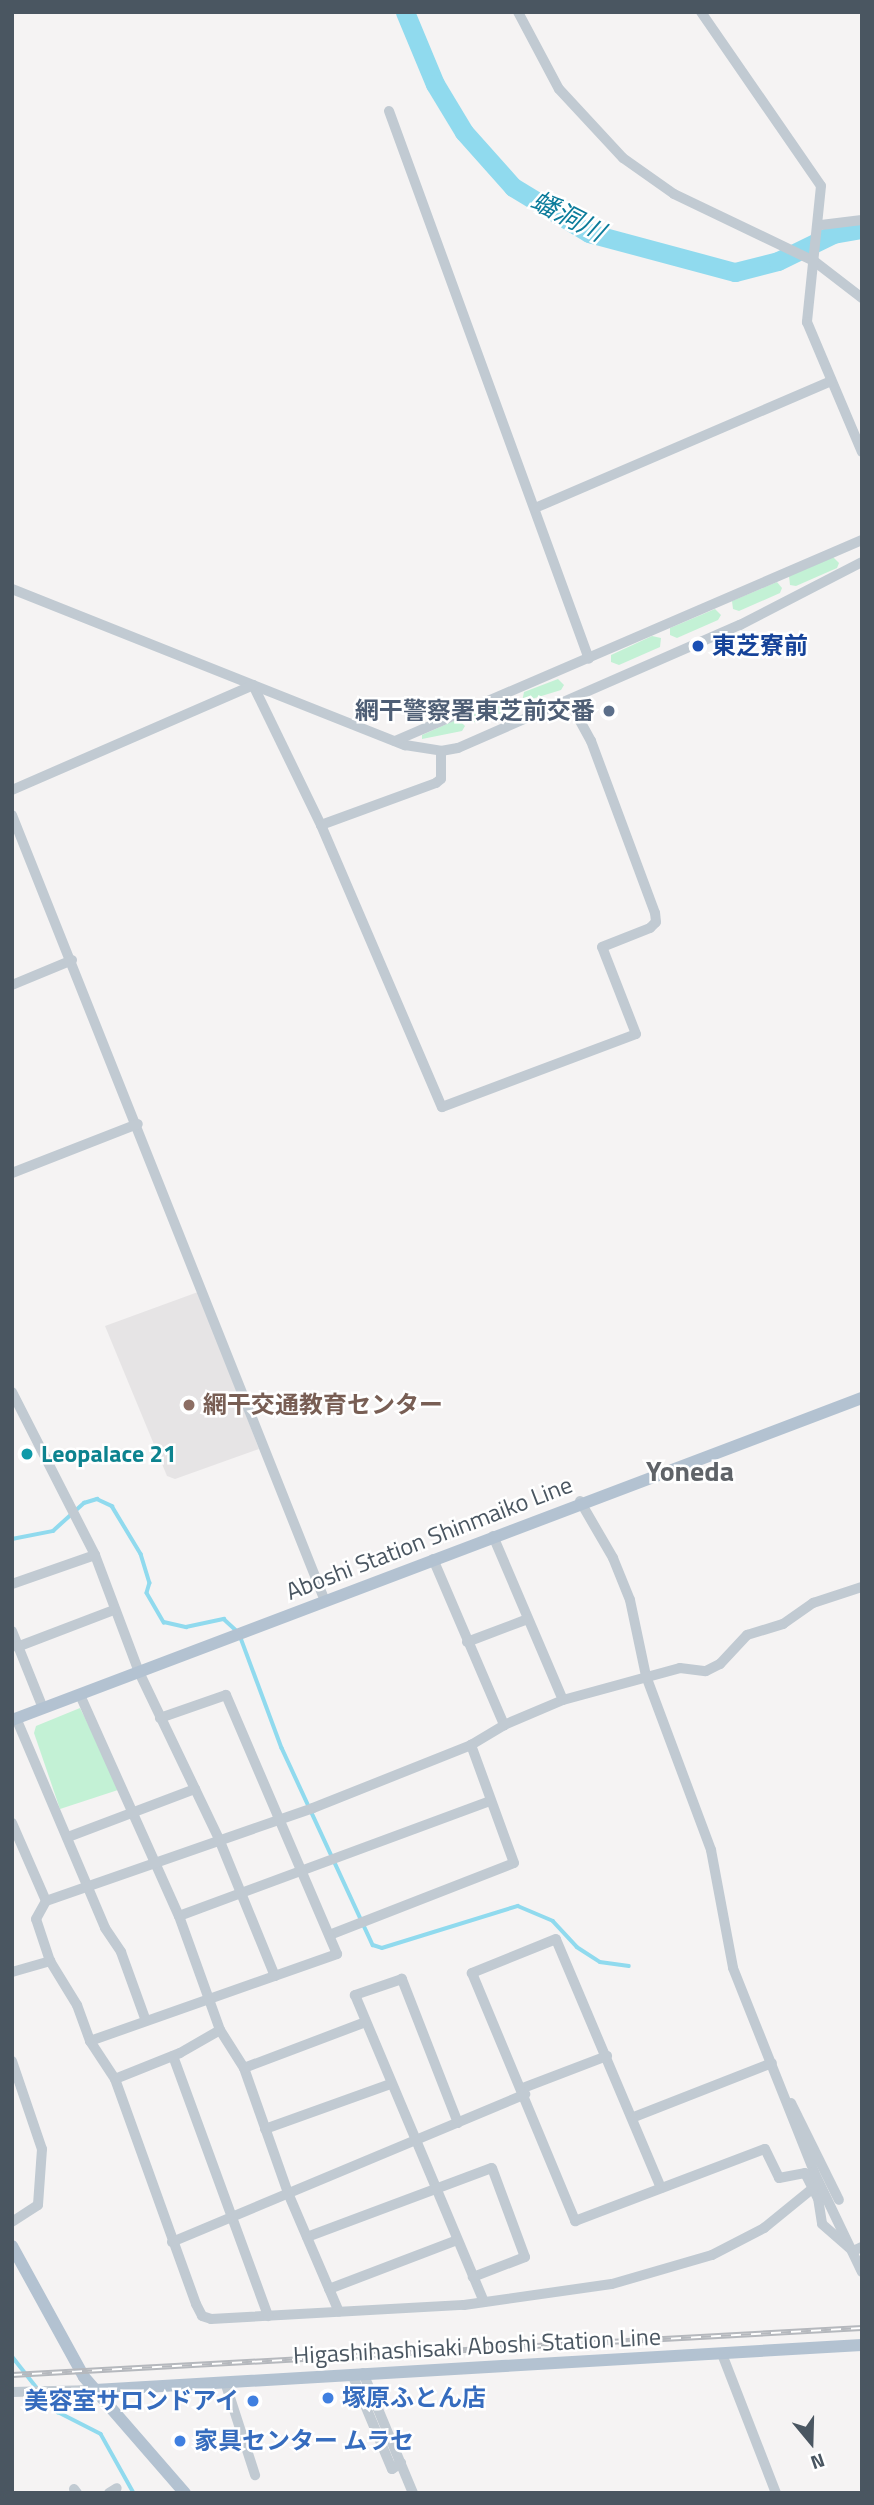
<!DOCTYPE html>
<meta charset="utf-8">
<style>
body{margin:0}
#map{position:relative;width:874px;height:2505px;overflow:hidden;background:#f5f3f3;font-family:"Titillium Web","Noto Sans JP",sans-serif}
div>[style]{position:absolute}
.education>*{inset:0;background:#e6e4e5}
.green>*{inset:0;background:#c3f1d5}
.stream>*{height:3.5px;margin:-1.75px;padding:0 1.75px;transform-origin:1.75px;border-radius:1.75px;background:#90daee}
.river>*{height:19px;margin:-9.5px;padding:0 9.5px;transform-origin:9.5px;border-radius:9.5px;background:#90daee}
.minor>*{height:10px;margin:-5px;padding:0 5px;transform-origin:5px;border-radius:5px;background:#c1cad2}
.major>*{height:12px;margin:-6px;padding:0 6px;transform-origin:6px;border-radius:6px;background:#b3c2d1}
.rail>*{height:6px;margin-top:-3px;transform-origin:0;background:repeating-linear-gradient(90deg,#fff 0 10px,#b5b8bd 0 20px);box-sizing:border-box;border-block:2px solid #b5b8bd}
.minor-bridge>*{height:10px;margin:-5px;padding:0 5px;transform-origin:5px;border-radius:5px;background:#c1cad2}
.dots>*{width:19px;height:19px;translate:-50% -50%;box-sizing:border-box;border:4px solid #fff;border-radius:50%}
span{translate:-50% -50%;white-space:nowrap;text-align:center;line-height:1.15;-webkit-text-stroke:5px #fff;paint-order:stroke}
.transit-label{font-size:24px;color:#164399;font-weight:700}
.left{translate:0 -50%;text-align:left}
.service-label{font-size:24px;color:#4e5e75;font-weight:700}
.right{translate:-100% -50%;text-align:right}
.education-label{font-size:24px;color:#785e54;font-weight:700}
.culture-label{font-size:24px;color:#0d838f;font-weight:700}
.street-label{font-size:24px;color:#4a5661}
.shop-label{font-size:24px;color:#366cbe;font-weight:700}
.water-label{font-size:26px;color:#0c7c9b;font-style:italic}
.quarter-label{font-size:28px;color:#5f6368;font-weight:700}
.frame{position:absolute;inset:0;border:14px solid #4a5661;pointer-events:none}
.north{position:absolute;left:776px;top:2407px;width:70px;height:70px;-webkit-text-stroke:5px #fff;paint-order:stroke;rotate:161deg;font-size:19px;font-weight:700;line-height:28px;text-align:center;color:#4a5661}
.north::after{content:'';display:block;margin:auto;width:24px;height:32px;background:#4a5661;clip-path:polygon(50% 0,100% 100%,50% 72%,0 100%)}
</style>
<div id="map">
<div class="education">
<i style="clip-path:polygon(198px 1292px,259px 1449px,175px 1479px,167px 1476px,105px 1326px)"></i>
</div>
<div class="green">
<i style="clip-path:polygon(833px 557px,839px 563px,837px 568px,796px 586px,790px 585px,789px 576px)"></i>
<i style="clip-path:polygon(777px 582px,782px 588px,780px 593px,739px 611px,733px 609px,732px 601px)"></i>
<i style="clip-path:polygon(715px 609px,721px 615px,718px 620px,677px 638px,670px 635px,670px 628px)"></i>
<i style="clip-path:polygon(652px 636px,661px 638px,660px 647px,619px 665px,611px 662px,611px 655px)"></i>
<i style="clip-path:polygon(558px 679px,564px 685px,561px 690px,522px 702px,524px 692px)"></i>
<i style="clip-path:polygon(507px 699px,513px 704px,511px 710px,472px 723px,474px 713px)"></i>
<i style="clip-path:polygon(458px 719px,465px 726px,462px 731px,422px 739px,422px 735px)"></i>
<i style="clip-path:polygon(80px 1708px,121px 1789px,60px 1809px,34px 1733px,36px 1726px)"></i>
</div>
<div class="stream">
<i style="left:12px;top:1539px;width:42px;rotate:-11deg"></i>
<i style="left:53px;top:1531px;width:42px;rotate:-42.1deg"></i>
<i style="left:84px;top:1503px;width:14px;rotate:-17deg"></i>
<i style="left:97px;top:1499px;width:17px;rotate:25deg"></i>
<i style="left:112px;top:1506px;width:56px;rotate:58.9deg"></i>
<i style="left:141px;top:1554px;width:30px;rotate:73deg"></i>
<i style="left:150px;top:1583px;width:10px;rotate:107deg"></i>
<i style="left:147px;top:1593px;width:34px;rotate:60deg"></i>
<i style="left:164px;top:1622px;width:23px;rotate:13deg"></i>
<i style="left:186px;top:1627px;width:39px;rotate:-12deg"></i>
<i style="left:224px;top:1619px;width:18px;rotate:43deg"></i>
<i style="left:241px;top:1638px;width:117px;rotate:69.6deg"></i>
<i style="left:282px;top:1748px;width:217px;rotate:65.2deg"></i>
<i style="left:373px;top:1945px;width:9px;rotate:18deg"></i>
<i style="left:382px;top:1948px;width:142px;rotate:-17.2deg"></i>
<i style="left:518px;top:1906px;width:38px;rotate:23deg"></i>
<i style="left:553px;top:1921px;width:35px;rotate:47deg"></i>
<i style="left:577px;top:1947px;width:27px;rotate:33deg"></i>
<i style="left:600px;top:1962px;width:29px;rotate:8deg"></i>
<i style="left:12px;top:2356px;width:41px;rotate:52deg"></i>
<i style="left:41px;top:2394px;width:25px;rotate:47deg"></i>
<i style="left:58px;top:2412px;width:48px;rotate:27.1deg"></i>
<i style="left:101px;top:2434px;width:68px;rotate:60.8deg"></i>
</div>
<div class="river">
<i style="left:405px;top:12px;width:78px;rotate:67.4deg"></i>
<i style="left:435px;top:84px;width:56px;rotate:58.9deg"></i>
<i style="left:464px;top:132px;width:74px;rotate:48.3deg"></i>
<i style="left:513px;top:187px;width:89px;rotate:31.2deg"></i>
<i style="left:589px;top:233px;width:151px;rotate:15deg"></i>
<i style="left:735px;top:272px;width:44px;rotate:-14.3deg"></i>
<i style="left:778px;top:261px;width:61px;rotate:-26.1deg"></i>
<i style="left:833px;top:234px;width:29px;rotate:-10deg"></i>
</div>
<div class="minor">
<i style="left:518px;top:12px;width:87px;rotate:62deg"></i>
<i style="left:559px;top:89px;width:94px;rotate:47.2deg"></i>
<i style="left:623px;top:158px;width:62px;rotate:35.2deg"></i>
<i style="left:674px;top:194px;width:155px;rotate:25.6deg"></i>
<i style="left:814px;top:261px;width:61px;rotate:37.6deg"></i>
<i style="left:701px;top:12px;width:211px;rotate:55.4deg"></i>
<i style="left:821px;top:186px;width:137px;rotate:95.9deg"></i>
<i style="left:807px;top:322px;width:141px;rotate:67.1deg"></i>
<i style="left:389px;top:111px;width:583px;rotate:69.95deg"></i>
<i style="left:821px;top:225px;width:41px;rotate:-7deg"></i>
<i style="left:535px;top:508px;width:322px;rotate:-23.2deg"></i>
<i style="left:12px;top:589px;width:423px;rotate:21.7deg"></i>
<i style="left:405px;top:745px;width:36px;rotate:9deg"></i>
<i style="left:441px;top:751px;width:17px;rotate:-10deg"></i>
<i style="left:458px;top:748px;width:308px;rotate:-23.6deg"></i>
<i style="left:740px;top:625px;width:137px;rotate:-27.3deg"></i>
<i style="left:253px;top:685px;width:156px;rotate:64.1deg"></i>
<i style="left:321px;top:825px;width:307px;rotate:66.8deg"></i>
<i style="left:442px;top:1107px;width:207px;rotate:-20.6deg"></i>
<i style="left:636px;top:1034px;width:93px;rotate:-111.3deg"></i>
<i style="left:602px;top:947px;width:52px;rotate:-21.6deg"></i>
<i style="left:650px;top:928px;width:8px;rotate:-45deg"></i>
<i style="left:656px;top:922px;width:9px;rotate:-96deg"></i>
<i style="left:655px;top:913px;width:184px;rotate:-110.4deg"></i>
<i style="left:591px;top:741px;width:46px;rotate:-118.8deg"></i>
<i style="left:395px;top:741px;width:508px;rotate:-23.29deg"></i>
<i style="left:12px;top:790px;width:263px;rotate:-23.5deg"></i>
<i style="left:12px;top:815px;width:846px;rotate:68.29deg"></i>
<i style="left:321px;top:825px;width:122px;rotate:-20.1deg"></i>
<i style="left:436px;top:783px;width:6px;rotate:-39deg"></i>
<i style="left:441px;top:779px;width:28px;rotate:-90deg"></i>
<i style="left:12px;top:985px;width:65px;rotate:-22.6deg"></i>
<i style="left:12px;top:1173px;width:135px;rotate:-21.3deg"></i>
<i style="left:12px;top:1392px;width:183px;rotate:63deg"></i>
<i style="left:580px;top:1501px;width:66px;rotate:59.9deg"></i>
<i style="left:613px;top:1558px;width:45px;rotate:68deg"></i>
<i style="left:630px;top:1600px;width:78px;rotate:78.1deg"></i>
<i style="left:646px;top:1676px;width:186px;rotate:69.5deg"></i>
<i style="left:711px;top:1850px;width:120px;rotate:79.4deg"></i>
<i style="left:733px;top:1968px;width:219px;rotate:68.3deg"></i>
<i style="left:493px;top:1536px;width:178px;rotate:66.9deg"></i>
<i style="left:433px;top:1559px;width:181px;rotate:66.8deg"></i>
<i style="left:12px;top:1584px;width:88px;rotate:-19.3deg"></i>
<i style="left:95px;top:1555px;width:125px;rotate:69.4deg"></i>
<i style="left:139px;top:1672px;width:185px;rotate:64.4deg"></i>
<i style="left:219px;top:1839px;width:148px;rotate:67.8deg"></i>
<i style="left:12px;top:1631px;width:83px;rotate:68.1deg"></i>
<i style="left:467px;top:1642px;width:65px;rotate:-20.7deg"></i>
<i style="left:17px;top:1647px;width:104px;rotate:-20.9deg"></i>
<i style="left:80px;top:1695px;width:242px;rotate:65.9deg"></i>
<i style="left:179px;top:1916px;width:121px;rotate:70.2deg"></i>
<i style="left:220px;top:2030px;width:45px;rotate:57.7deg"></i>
<i style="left:244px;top:2068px;width:133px;rotate:70.6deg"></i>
<i style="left:288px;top:2193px;width:129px;rotate:66.8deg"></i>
<i style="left:16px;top:1718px;width:228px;rotate:67deg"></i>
<i style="left:105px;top:1928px;width:29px;rotate:56deg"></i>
<i style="left:121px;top:1952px;width:73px;rotate:70.1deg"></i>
<i style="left:12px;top:1823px;width:85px;rotate:66.4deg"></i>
<i style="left:68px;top:1837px;width:136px;rotate:-20.7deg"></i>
<i style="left:179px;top:1916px;width:332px;rotate:-20.3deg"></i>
<i style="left:332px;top:1934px;width:195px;rotate:-21.3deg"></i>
<i style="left:514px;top:1863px;width:126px;rotate:-110deg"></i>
<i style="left:50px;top:1961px;width:52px;rotate:58.5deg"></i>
<i style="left:77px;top:2005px;width:38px;rotate:70deg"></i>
<i style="left:90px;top:2041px;width:262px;rotate:-19.4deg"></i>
<i style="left:337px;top:1954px;width:282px;rotate:-113.2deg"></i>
<i style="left:226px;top:1695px;width:70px;rotate:160.8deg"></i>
<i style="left:12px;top:1972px;width:40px;rotate:-16deg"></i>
<i style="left:50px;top:1961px;width:44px;rotate:-108.4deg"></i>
<i style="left:36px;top:1919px;width:21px;rotate:-61deg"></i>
<i style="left:46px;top:1901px;width:283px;rotate:-19.2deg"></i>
<i style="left:313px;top:1808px;width:170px;rotate:-21.7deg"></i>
<i style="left:471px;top:1745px;width:39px;rotate:-31deg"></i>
<i style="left:504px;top:1725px;width:64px;rotate:-23deg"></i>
<i style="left:563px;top:1700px;width:121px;rotate:-15.3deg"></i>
<i style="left:680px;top:1668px;width:26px;rotate:7deg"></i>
<i style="left:706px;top:1671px;width:16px;rotate:-27deg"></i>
<i style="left:720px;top:1664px;width:40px;rotate:-47deg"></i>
<i style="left:747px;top:1635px;width:38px;rotate:-17deg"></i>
<i style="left:783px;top:1624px;width:37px;rotate:-35deg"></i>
<i style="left:813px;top:1603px;width:52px;rotate:-18.1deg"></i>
<i style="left:90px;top:2041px;width:45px;rotate:56.7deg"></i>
<i style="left:115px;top:2079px;width:239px;rotate:70.2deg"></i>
<i style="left:196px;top:2304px;width:13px;rotate:63deg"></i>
<i style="left:202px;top:2316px;width:9px;rotate:18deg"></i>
<i style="left:211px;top:2319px;width:253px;rotate:-3.2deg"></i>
<i style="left:464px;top:2305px;width:149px;rotate:-8.1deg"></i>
<i style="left:612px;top:2284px;width:104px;rotate:-16.2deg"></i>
<i style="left:712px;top:2255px;width:59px;rotate:-27.4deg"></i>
<i style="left:764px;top:2228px;width:62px;rotate:-39.1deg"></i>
<i style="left:173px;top:2056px;width:277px;rotate:69.9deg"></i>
<i style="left:12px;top:2061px;width:93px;rotate:71.2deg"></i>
<i style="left:42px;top:2149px;width:56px;rotate:94.1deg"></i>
<i style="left:38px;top:2205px;width:31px;rotate:147deg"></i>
<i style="left:244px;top:2068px;width:130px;rotate:-20.7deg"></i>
<i style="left:115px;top:2079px;width:70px;rotate:-21.8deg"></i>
<i style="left:180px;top:2053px;width:46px;rotate:-29.9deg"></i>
<i style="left:523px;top:2088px;width:90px;rotate:-20.9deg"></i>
<i style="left:791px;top:2103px;width:108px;rotate:63.7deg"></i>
<i style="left:634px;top:2117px;width:148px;rotate:-21.4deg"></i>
<i style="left:458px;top:2123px;width:155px;rotate:-111.3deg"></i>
<i style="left:402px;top:1979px;width:50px;rotate:161.2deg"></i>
<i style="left:355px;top:1995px;width:333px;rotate:67.2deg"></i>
<i style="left:265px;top:2129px;width:134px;rotate:-19.7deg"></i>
<i style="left:661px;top:2188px;width:270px;rotate:-112.9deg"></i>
<i style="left:556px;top:1939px;width:91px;rotate:158deg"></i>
<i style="left:472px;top:1973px;width:269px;rotate:67.4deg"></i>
<i style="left:575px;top:2221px;width:203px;rotate:-20.8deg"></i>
<i style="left:765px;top:2149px;width:32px;rotate:64deg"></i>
<i style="left:779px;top:2178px;width:26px;rotate:-11deg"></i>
<i style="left:805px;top:2173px;width:28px;rotate:63deg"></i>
<i style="left:818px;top:2198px;width:26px;rotate:81deg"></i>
<i style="left:822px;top:2224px;width:41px;rotate:41.1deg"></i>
<i style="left:853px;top:2251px;width:10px;rotate:-24deg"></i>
<i style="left:307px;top:2237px;width:197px;rotate:-20.5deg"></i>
<i style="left:492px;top:2168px;width:95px;rotate:69.7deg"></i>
<i style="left:525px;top:2257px;width:56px;rotate:159deg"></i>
<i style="left:172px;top:2242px;width:383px;rotate:-22.7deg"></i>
<i style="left:329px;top:2289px;width:137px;rotate:-20.9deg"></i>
<i style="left:722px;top:2354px;width:149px;rotate:68.8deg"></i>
<i style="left:363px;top:2373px;width:130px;rotate:67.4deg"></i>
<i style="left:352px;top:2374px;width:103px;rotate:67.2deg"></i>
<i style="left:392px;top:2469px;width:11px;rotate:-34deg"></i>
<i style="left:225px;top:2382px;width:98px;rotate:72.1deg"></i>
<i style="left:12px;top:2392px;width:83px;rotate:-1.4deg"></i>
<i style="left:74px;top:2489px;width:5px;rotate:53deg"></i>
<i style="left:109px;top:2493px;width:9px;rotate:-32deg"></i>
</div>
<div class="major">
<i style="left:12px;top:1720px;width:909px;rotate:-20.75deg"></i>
<i style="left:12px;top:2246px;width:149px;rotate:61.2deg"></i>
<i style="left:84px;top:2377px;width:154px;rotate:49deg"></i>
<i style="left:95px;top:2390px;width:768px;rotate:-3.36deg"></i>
</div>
<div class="rail">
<i style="left:12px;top:2375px;width:851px;rotate:-3.16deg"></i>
</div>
<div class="minor-bridge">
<i style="left:814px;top:2172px;width:111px;rotate:64.4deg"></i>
</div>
<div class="dots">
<i style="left:698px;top:646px;background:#1a4fb4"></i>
<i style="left:609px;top:711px;background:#5c6f8a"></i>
<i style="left:189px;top:1405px;background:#8d6e63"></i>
<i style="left:27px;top:1454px;background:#0f9aa8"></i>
<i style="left:328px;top:2398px;background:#3f7fe0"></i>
<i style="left:253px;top:2401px;background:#3f7fe0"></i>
<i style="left:180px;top:2441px;background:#3f7fe0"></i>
</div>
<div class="transit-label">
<span class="left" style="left:712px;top:646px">東芝寮前</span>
</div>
<div class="service-label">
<span class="right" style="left:595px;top:711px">網干警察署東芝前交番</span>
</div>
<div class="education-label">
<span class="left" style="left:203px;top:1405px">網干交通教育センター</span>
</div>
<div class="culture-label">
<span class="left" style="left:41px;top:1454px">Leopalace 21</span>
</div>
<div class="street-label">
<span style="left:429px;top:1538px;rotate:-21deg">Aboshi Station Shinmaiko Line</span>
<span style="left:477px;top:2346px;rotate:-3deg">Higashihashisaki Aboshi Station Line</span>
</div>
<div class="shop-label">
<span class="left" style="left:342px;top:2398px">塚原ふとん店</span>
<span class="right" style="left:239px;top:2401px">美容室サロンドアイ</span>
<span class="left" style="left:194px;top:2441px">家具センター ムラセ</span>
</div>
<div class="water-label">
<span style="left:568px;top:216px;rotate:27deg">蟠洞川</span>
</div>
<div class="quarter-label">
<span style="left:690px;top:1471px">Yoneda</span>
</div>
<div class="frame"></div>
<div class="north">N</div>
</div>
